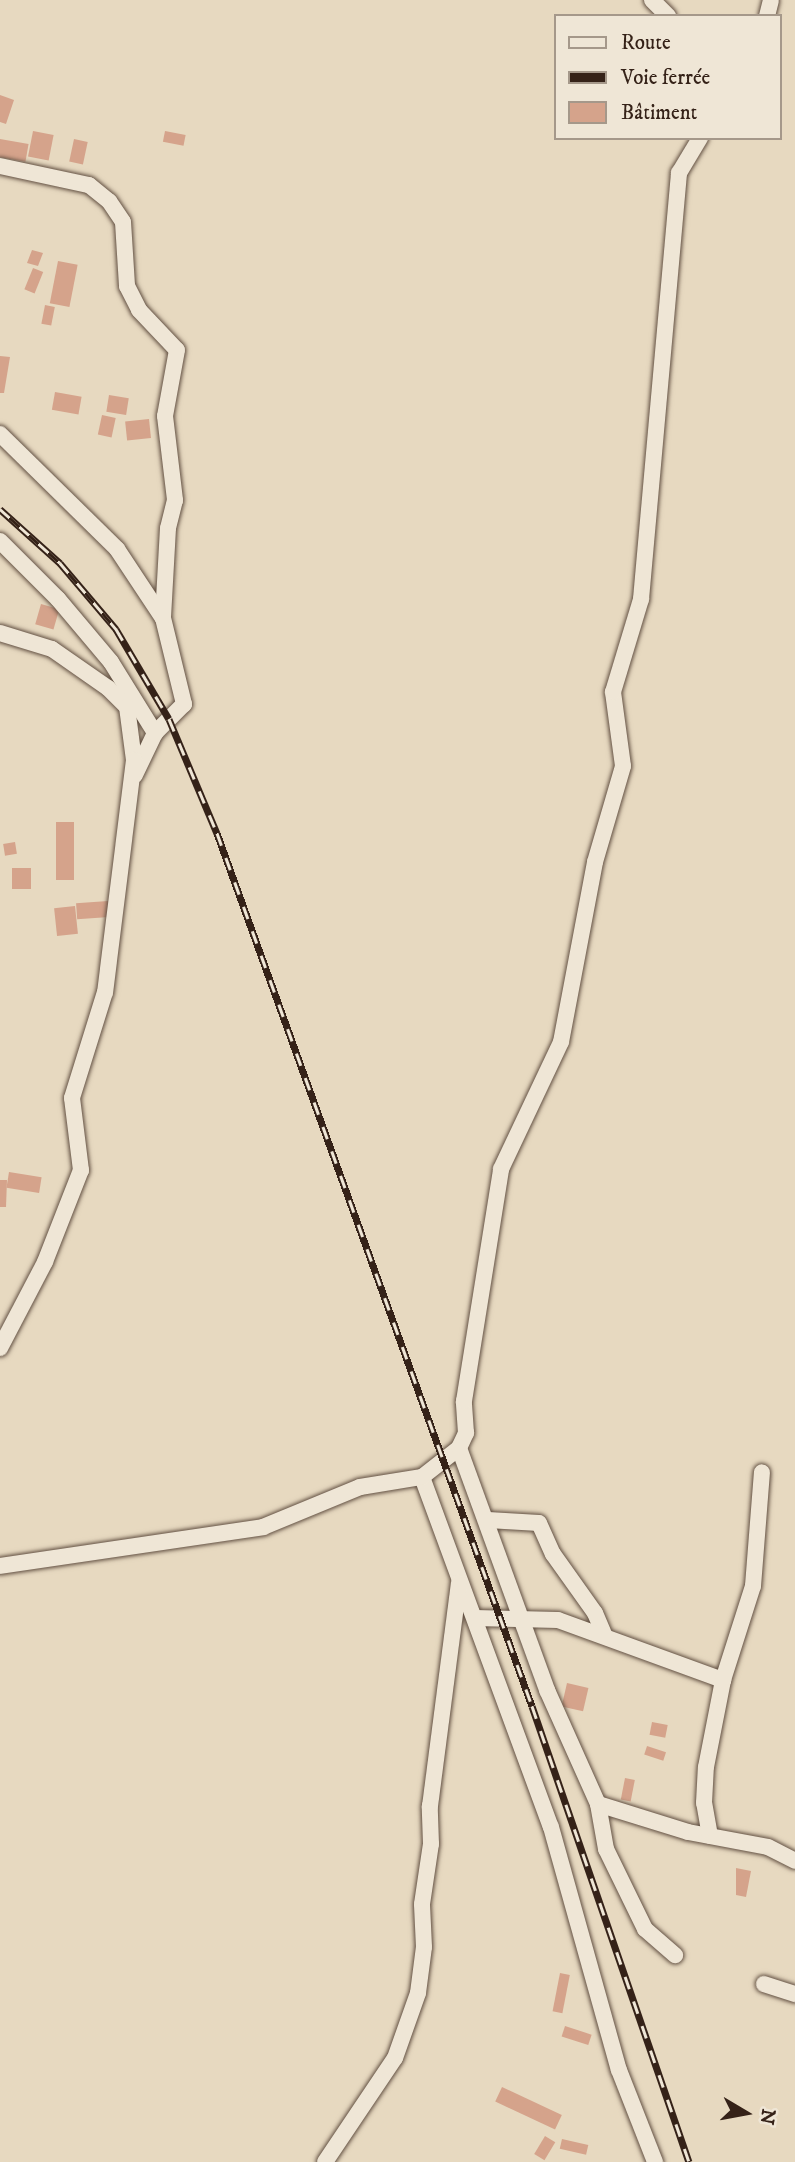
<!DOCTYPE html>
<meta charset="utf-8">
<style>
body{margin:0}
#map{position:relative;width:795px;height:2162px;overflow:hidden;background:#e7d9c0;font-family:"IM FELL DW Pica",serif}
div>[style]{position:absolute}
.building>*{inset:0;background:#d5a38b;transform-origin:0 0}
.roads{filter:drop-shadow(0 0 2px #625042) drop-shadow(0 0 2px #625042)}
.minor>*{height:16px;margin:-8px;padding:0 8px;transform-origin:8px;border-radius:8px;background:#efe6d6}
.rail>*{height:7px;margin-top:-3.5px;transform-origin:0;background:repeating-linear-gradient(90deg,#efe6d6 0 13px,#352218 0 26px);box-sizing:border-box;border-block:2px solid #352218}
span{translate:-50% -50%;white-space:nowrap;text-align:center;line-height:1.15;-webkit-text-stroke:5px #efe6d6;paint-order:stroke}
.legend{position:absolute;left:554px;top:14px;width:228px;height:126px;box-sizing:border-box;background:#efe6d6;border:2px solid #a5988a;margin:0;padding:9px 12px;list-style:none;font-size:21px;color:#352218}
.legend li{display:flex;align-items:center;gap:14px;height:35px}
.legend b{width:35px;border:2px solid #a5988a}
.north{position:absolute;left:711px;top:2078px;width:70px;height:70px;-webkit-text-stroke:5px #efe6d6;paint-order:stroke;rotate:100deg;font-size:19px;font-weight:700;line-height:28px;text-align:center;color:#352218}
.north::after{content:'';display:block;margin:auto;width:24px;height:32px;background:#352218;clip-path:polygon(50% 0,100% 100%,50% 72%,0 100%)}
</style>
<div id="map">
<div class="building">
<i style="clip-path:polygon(0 95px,14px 100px,6px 124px,0 122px)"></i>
<i style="left:33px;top:131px;width:21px;height:26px;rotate:11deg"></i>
<i style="left:165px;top:131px;width:21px;height:11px;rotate:11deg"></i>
<i style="left:0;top:139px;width:29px;height:18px;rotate:10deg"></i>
<i style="left:74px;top:139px;width:14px;height:23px;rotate:12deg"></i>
<i style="clip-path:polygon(32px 250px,43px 253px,38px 266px,27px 263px)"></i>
<i style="left:58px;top:261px;width:20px;height:43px;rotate:11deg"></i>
<i style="left:33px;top:268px;width:11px;height:23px;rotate:22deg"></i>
<i style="left:45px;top:305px;width:10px;height:19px;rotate:11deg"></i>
<i style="clip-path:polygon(0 356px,10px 357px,4px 393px,0 393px)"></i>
<i style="left:55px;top:392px;width:27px;height:18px;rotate:10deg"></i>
<i style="left:109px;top:395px;width:20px;height:17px;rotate:9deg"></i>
<i style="left:102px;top:415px;width:14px;height:20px;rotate:12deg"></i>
<i style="left:149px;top:419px;width:19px;height:24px;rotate:84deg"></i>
<i style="left:41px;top:604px;width:19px;height:21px;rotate:16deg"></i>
<i style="left:56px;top:822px;width:18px;height:58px"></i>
<i style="left:15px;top:842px;width:12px;height:12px;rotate:81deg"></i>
<i style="left:12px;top:868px;width:19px;height:21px"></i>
<i style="left:108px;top:901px;width:16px;height:32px;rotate:86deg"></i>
<i style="left:75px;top:906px;width:28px;height:21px;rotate:84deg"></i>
<i style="left:9px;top:1172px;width:33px;height:16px;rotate:9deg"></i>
<i style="clip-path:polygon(0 1180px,7px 1180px,6px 1207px,0 1207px)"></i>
<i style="left:567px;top:1683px;width:22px;height:24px;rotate:13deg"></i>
<i style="left:652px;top:1722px;width:16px;height:13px;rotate:11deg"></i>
<i style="left:647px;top:1746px;width:20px;height:9px;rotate:18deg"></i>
<i style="left:625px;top:1778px;width:10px;height:22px;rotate:11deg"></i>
<i style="clip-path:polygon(736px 1868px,751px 1871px,746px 1897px,736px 1895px)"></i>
<i style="left:560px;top:1973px;width:10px;height:39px;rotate:11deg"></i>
<i style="left:565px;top:2026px;width:28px;height:11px;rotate:18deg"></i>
<i style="left:502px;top:2087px;width:66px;height:16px;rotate:25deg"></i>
<i style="left:545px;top:2136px;width:12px;height:21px;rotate:31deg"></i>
<i style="left:562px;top:2139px;width:27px;height:10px;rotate:13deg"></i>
</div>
<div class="roads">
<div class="minor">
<i style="left:652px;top:0;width:23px;rotate:45deg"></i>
<i style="left:767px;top:16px;width:16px;rotate:-76deg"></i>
<i style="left:0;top:166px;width:91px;rotate:12.1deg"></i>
<i style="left:89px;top:185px;width:26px;rotate:39deg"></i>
<i style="left:109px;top:201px;width:25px;rotate:56deg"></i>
<i style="left:123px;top:222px;width:64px;rotate:86.4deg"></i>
<i style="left:127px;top:286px;width:27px;rotate:63deg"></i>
<i style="left:139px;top:310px;width:55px;rotate:46.5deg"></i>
<i style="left:177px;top:350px;width:67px;rotate:100.3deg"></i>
<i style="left:165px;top:416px;width:85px;rotate:83.2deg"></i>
<i style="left:175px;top:500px;width:29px;rotate:104deg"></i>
<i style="left:168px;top:528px;width:90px;rotate:93.2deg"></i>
<i style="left:163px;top:618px;width:89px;rotate:76.3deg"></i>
<i style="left:184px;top:704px;width:41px;rotate:135deg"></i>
<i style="left:155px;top:733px;width:47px;rotate:115.5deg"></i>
<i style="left:0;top:434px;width:164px;rotate:44.5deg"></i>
<i style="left:117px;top:549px;width:82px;rotate:56.5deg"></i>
<i style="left:0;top:541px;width:82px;rotate:45deg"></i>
<i style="left:58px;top:599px;width:82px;rotate:49.9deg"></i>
<i style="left:111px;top:662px;width:84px;rotate:58.2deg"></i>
<i style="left:0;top:633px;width:54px;rotate:17.1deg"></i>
<i style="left:52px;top:649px;width:68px;rotate:34.9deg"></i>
<i style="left:108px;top:688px;width:27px;rotate:45deg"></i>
<i style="left:127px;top:707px;width:53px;rotate:82.5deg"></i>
<i style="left:134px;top:760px;width:234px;rotate:97.1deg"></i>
<i style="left:105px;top:992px;width:111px;rotate:107.3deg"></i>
<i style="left:72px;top:1098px;width:73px;rotate:82.9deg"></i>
<i style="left:81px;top:1170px;width:99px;rotate:111.4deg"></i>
<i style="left:45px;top:1262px;width:97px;rotate:117.6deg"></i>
<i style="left:459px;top:1448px;width:258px;rotate:70deg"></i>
<i style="left:547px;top:1690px;width:125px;rotate:65.9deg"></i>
<i style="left:598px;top:1804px;width:46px;rotate:79.9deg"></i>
<i style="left:606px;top:1849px;width:89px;rotate:64deg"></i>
<i style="left:645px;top:1929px;width:40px;rotate:41deg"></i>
<i style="left:422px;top:1477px;width:373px;rotate:69.8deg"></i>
<i style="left:551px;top:1827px;width:252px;rotate:74.4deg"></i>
<i style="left:619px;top:2070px;width:99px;rotate:68.6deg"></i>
<i style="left:488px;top:1520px;width:51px;rotate:3.4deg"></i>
<i style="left:539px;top:1523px;width:34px;rotate:66deg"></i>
<i style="left:553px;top:1554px;width:72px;rotate:54.6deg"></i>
<i style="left:595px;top:1613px;width:23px;rotate:67deg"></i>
<i style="left:0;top:1566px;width:266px;rotate:-8.4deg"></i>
<i style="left:263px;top:1527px;width:105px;rotate:-22.4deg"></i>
<i style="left:360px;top:1487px;width:63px;rotate:-9.2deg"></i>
<i style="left:422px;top:1477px;width:47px;rotate:-38.1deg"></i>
<i style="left:459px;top:1448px;width:17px;rotate:-65deg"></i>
<i style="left:466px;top:1433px;width:32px;rotate:-94deg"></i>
<i style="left:464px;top:1401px;width:235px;rotate:-80.9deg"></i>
<i style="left:501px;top:1169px;width:140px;rotate:-64.7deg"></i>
<i style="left:561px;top:1042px;width:183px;rotate:-79.3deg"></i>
<i style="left:595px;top:862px;width:100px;rotate:-73.7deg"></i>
<i style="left:623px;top:766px;width:75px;rotate:-97.7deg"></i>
<i style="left:613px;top:692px;width:97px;rotate:-73.2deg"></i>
<i style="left:641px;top:599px;width:428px;rotate:-84.9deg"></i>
<i style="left:679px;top:173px;width:41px;rotate:-59deg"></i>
<i style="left:475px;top:1618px;width:83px;rotate:1.4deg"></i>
<i style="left:558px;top:1620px;width:176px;rotate:20deg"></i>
<i style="left:598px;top:1804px;width:94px;rotate:17.3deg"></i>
<i style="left:688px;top:1832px;width:81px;rotate:10.6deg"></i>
<i style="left:768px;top:1847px;width:30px;rotate:27deg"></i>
<i style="left:710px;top:1836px;width:34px;rotate:-100deg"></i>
<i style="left:704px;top:1803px;width:36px;rotate:-87deg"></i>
<i style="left:706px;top:1767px;width:89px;rotate:-78.9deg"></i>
<i style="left:723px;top:1680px;width:99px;rotate:-72.3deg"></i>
<i style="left:753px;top:1586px;width:114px;rotate:-85.5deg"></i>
<i style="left:764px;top:1984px;width:33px;rotate:18deg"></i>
<i style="left:325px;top:2162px;width:125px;rotate:-56.1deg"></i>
<i style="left:395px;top:2058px;width:69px;rotate:-70.5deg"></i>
<i style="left:418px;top:1993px;width:46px;rotate:-82.6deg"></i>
<i style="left:424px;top:1947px;width:43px;rotate:-92.7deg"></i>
<i style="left:422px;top:1904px;width:61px;rotate:-81.5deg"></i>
<i style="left:431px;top:1844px;width:38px;rotate:-92deg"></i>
<i style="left:430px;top:1806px;width:225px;rotate:-82.6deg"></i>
</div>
</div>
<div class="rail">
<i style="left:0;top:509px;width:81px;rotate:42deg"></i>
<i style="left:60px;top:563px;width:87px;rotate:49.7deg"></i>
<i style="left:116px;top:629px;width:104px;rotate:59.5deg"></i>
<i style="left:169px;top:719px;width:124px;rotate:67.2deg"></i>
<i style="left:217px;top:833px;width:928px;rotate:70.16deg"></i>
<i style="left:532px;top:1706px;width:482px;rotate:71deg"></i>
</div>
<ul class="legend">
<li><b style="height:9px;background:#efe6d6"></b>Route</li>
<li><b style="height:9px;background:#352218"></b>Voie ferrée</li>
<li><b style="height:19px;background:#d5a38b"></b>Bâtiment</li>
</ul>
<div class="north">N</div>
</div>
